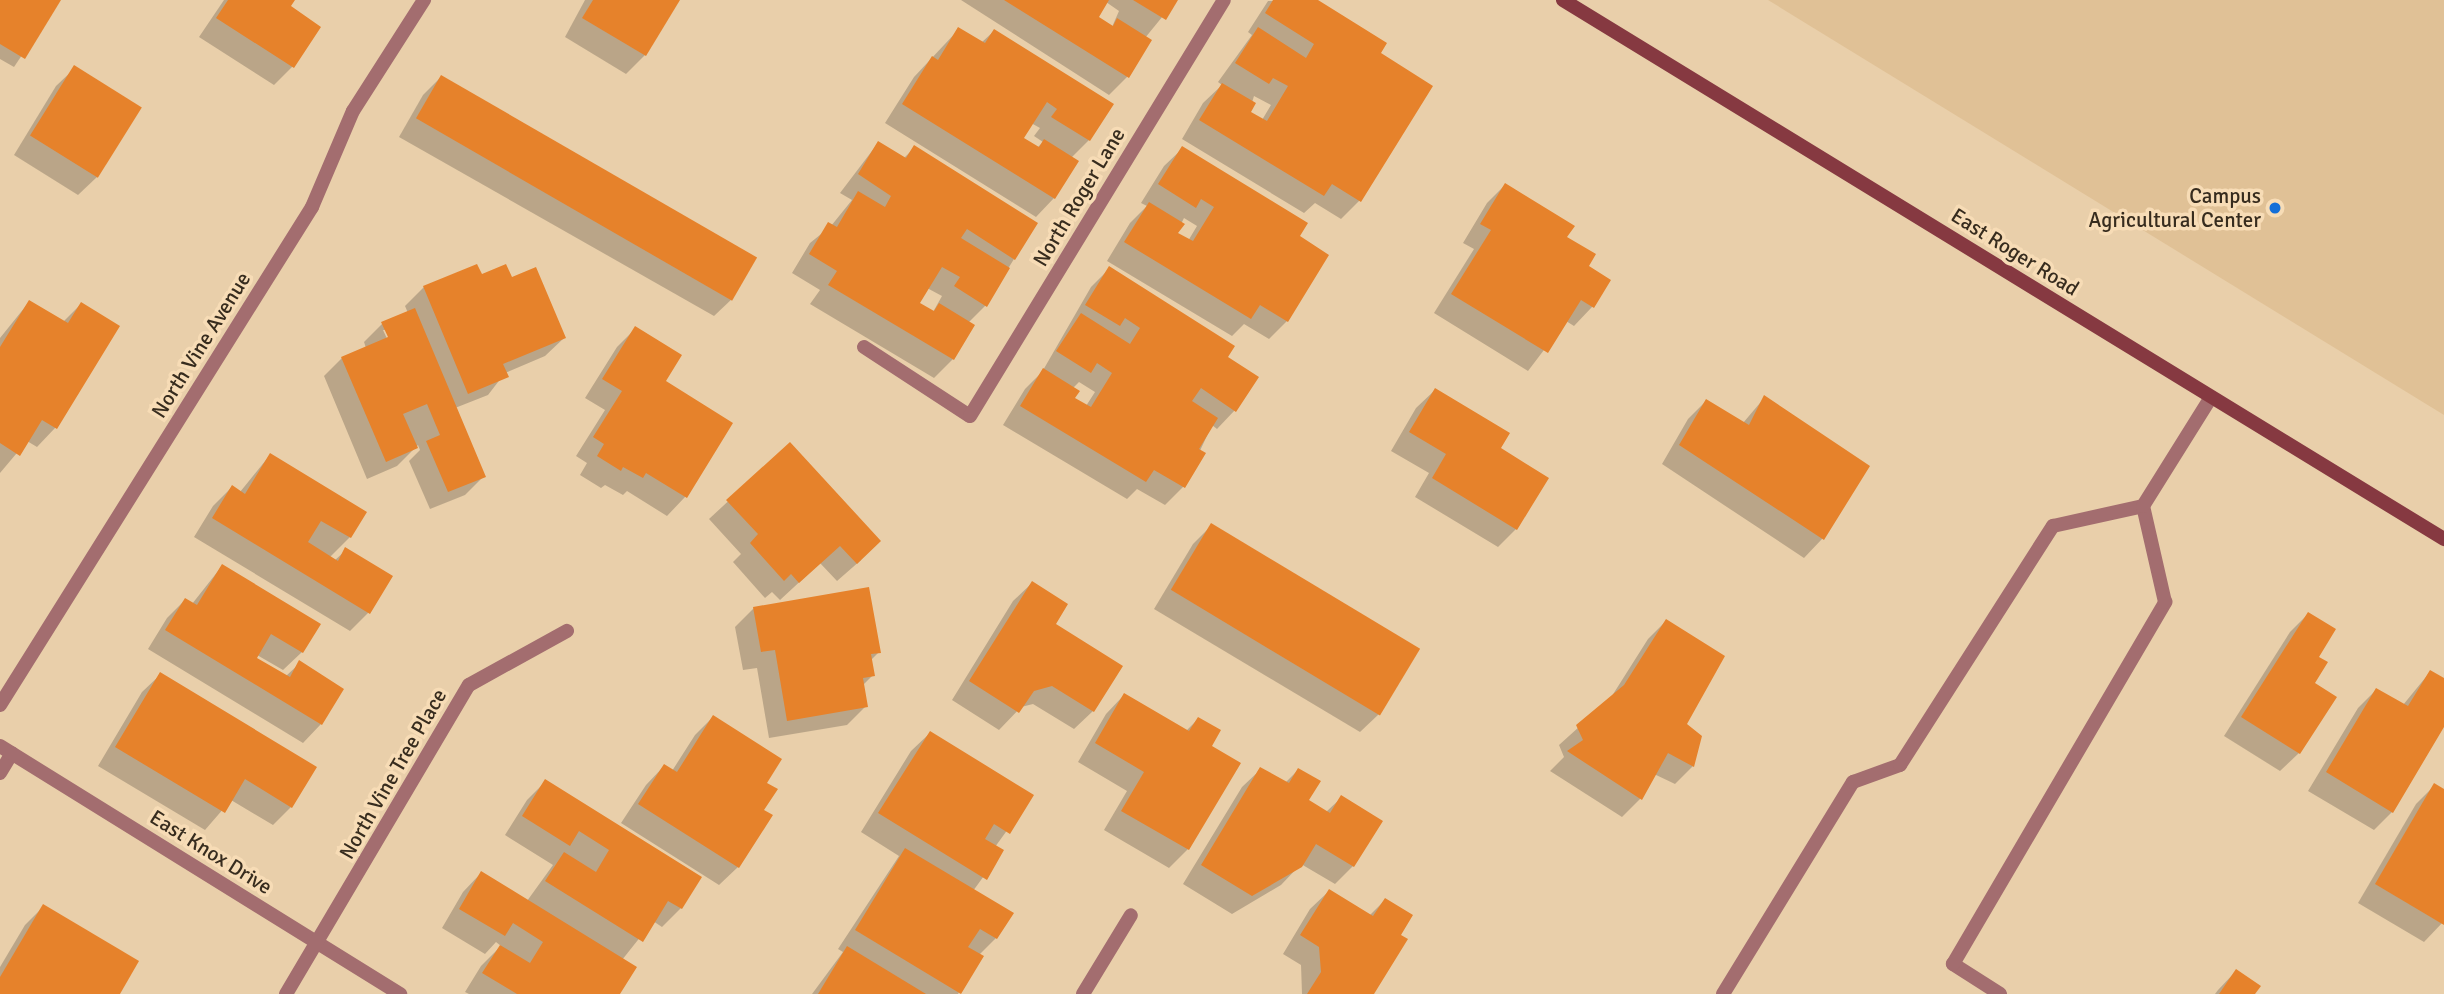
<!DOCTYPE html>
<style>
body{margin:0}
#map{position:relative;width:2444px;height:994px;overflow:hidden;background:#e9cfaa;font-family:Signika,sans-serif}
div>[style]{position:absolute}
.built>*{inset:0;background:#e0c196}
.shadow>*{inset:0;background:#0003}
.building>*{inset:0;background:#e6822b;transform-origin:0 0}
.lane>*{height:14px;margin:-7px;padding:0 7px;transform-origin:7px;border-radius:7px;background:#a36d6f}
.street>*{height:14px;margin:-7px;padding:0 7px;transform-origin:7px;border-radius:7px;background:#a36d6f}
.secondary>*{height:14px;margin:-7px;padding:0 7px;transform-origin:7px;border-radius:7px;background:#863941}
.dots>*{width:19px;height:19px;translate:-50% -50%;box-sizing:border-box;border:4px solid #f7dcb6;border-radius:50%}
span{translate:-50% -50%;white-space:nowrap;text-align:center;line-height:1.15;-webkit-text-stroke:7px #f7dcb6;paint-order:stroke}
.poi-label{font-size:21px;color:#372c1e}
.right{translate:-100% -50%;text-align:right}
.street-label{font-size:21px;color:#372c1e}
</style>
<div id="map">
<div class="built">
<i style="clip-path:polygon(1768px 0,2444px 0,2444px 415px)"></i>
</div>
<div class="shadow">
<i style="clip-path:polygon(0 0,59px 0,14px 67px,0 59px)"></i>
<i style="clip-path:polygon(224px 0,293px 0,288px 6px,293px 66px,274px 85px,199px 37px)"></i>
<i style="clip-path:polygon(585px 0,678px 0,645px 55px,626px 74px,565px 37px)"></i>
<i style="clip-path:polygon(evenodd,961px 0,1176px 0,1145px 38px,1127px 77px,1109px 95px,961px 0,1106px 2px,1119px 11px,1112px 27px,1097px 17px,1106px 2px)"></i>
<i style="clip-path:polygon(evenodd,1315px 0,1378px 53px,1359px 201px,1341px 219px,1315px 203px,1304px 213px,1182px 139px,1203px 103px,1222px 85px,1218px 82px,1252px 35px,1248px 32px,1268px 1px,1315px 0,1254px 96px,1271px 105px,1262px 120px,1249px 112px,1254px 96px)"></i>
<i style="clip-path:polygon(evenodd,959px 29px,981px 43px,994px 31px,1111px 104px,1089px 140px,1071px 158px,1054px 198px,1036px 217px,885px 123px,914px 77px,959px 29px,1031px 123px,1040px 128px,1034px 136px,1043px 142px,1037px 148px,1021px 138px,1031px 123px)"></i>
<i style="clip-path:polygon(75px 68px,97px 177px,78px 195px,14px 155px,56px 86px)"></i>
<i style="clip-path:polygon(441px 77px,733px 298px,714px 316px,399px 137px,423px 95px)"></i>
<i style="clip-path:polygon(evenodd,878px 143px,903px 159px,915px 147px,1014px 259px,985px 306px,968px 323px,973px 326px,953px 359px,934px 378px,810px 304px,820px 290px,792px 273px,810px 243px,831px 226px,852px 200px,840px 193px,878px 143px,927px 288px,942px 296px,933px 312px,918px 304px,927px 288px)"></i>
<i style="clip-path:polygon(evenodd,1183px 148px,1297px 237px,1287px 321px,1269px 339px,1244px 324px,1232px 336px,1107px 261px,1130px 223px,1147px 206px,1141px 203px,1164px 166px,1183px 148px,1184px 218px,1197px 226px,1188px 241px,1176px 234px,1184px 218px)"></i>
<i style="clip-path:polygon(1505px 185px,1565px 238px,1586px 267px,1608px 281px,1592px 307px,1574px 326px,1566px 321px,1528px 371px,1434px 313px,1474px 249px,1463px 243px,1487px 203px)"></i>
<i style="clip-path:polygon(evenodd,1110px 268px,1225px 357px,1235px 410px,1217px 429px,1212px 425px,1183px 487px,1165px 505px,1137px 489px,1127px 499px,1003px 425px,1025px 389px,1042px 372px,1091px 287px,1110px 268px,1079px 382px,1095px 392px,1086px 406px,1073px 399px,1073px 388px,1079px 382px)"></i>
<i style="clip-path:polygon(evenodd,481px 277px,511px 279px,564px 338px,545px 356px,505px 373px,488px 395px,455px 408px,484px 476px,465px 495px,430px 509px,409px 461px,420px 450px,418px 445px,397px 466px,367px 479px,324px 376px,342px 358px,366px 348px,364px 342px,382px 324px,408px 313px,405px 306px,424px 287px,481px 277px,383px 330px,387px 330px,393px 344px,390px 345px,383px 330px)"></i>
<i style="clip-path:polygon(29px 302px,63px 322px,81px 304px,118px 327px,55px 428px,37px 447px,27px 441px,0 473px,0 338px)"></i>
<i style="clip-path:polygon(635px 329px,664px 382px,731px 423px,685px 497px,667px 516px,627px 491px,623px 495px,605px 485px,601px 488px,580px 475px,587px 463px,576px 456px,605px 410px,585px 398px,617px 347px)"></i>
<i style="clip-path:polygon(1435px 390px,1498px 449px,1516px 529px,1498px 547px,1415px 497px,1429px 473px,1391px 451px,1416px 408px)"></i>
<i style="clip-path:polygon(1765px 397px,1867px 467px,1822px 539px,1804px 558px,1662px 464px,1688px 419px,1706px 401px,1743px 423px)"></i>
<i style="clip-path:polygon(790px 444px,861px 560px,837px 581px,820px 563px,780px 600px,772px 592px,765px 598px,733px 562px,741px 554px,709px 519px)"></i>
<i style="clip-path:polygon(270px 455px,350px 537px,329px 558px,334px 561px,346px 550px,390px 577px,368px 613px,350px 631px,194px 537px,213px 506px,232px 487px,240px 492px)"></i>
<i style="clip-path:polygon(1212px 525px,1379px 714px,1360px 732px,1154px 609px,1193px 544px)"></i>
<i style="clip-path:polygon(222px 566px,302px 652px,283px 670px,257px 655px,255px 658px,286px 676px,300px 663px,321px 724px,303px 743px,148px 649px,167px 618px,185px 600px,192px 604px)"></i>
<i style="clip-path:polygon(1032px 583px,1093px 711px,1074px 729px,1033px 704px,1021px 707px,999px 730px,952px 700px,1013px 601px)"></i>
<i style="clip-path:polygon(754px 608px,879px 652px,870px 661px,873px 675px,862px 686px,866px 706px,847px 725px,769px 738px,757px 668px,743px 670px,735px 627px)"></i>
<i style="clip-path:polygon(2308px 614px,2316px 657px,2313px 684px,2299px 753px,2280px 771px,2224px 736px,2290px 632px)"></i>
<i style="clip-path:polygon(1666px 621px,1693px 766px,1675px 784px,1654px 774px,1640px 799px,1622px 817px,1550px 771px,1564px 757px,1559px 745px,1610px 699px,1648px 639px)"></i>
<i style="clip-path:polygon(2430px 672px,2444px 680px,2444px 724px,2392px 812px,2374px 830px,2308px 791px,2358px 708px,2376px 690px,2403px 705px)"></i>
<i style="clip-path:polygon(161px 674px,291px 807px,273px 825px,231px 800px,205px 830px,98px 766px,142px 692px)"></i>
<i style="clip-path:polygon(1124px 695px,1186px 731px,1198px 719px,1209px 746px,1188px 849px,1169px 868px,1104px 830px,1127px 791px,1078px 762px,1106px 714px)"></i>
<i style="clip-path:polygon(713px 717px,764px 783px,761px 810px,738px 867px,719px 885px,621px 823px,646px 785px,664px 766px,672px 771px,695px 735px)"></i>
<i style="clip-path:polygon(930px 733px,1032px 796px,995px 847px,1002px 851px,973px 891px,996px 938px,979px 955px,958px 994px,812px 994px,843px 952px,838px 949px,899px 856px,861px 832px,911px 751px)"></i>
<i style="clip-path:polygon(1261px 769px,1285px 783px,1298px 770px,1307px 800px,1326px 812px,1341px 798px,1353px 866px,1335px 884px,1301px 864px,1281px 885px,1232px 914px,1183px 884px,1242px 787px)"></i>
<i style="clip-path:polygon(546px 781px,681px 908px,662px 927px,653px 921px,622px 960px,618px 994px,469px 994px,465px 992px,481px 966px,501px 946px,496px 942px,485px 954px,442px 928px,463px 892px,481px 873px,527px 901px,553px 865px,505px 835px,527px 800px)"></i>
<i style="clip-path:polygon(2435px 785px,2444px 791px,2444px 921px,2424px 942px,2358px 903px,2416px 804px)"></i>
<i style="clip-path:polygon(1329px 891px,1369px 916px,1385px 900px,1372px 994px,1302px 994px,1301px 965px,1283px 954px,1310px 909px)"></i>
<i style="clip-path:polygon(43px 907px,118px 994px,0 994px,0 967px,25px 925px)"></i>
<i style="clip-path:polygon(2236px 971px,2253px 994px,2215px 994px,2218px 990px)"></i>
</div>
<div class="building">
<i style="clip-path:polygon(0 0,61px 0,25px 59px,0 44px)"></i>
<i style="clip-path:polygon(228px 0,295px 0,291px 6px,321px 27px,294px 68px,216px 18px)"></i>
<i style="clip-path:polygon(593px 0,680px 0,646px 56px,582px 18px)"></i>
<i style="clip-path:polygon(1004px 0,1109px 0,1099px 17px,1113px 26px,1117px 18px,1152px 40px,1129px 78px)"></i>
<i style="clip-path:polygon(1133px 0,1178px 0,1166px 20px)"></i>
<i style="clip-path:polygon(1273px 0,1318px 0,1387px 43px,1381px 53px,1433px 86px,1361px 202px,1332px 184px,1324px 196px,1199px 120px,1222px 83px,1256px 103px,1251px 112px,1267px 121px,1288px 86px,1273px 78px,1269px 84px,1235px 63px,1258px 27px,1306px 58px,1314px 44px,1265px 13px)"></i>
<i style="clip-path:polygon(958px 27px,985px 43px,994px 29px,1114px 104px,1090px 141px,1051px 117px,1057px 109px,1047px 102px,1024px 138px,1039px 147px,1044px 139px,1079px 161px,1055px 199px,902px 104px,932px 56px,938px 60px)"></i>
<i style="left:74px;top:65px;width:80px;height:83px;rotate:32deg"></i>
<i style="left:441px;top:75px;width:365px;height:50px;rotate:30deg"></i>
<i style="clip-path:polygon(878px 141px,906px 158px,914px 145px,1038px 223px,1015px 260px,967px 229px,961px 238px,1010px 268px,987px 307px,954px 286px,960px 277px,942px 267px,920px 303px,934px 311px,939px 303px,975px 325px,954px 360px,828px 285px,837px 271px,809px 254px,828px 222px,837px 227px,858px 191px,885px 207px,891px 196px,858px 174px)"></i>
<i style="clip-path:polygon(1182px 146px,1308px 223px,1300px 236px,1329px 255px,1288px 322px,1260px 305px,1251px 319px,1124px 242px,1149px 202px,1185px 224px,1178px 233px,1193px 241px,1214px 207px,1201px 199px,1196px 208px,1158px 184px)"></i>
<i style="clip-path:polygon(1505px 183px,1575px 226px,1567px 237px,1596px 254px,1589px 266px,1611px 280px,1594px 308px,1581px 300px,1548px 353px,1451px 294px,1491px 230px,1480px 224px)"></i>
<i style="clip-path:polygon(477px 264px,482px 274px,506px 264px,512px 277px,536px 267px,566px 338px,503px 364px,509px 377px,468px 394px,423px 286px)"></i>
<i style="clip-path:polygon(1109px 266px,1235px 346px,1228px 357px,1259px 377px,1236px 412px,1201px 388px,1192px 401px,1218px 418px,1199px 449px,1206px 453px,1185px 488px,1154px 470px,1146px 482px,1020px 406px,1043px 368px,1080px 391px,1075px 398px,1091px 407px,1112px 373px,1097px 363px,1091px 373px,1056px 351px,1081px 313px,1130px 344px,1140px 328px,1125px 318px,1120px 326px,1085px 305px)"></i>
<i style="clip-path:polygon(29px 300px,68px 323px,81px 302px,120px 326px,57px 429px,42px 420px,20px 456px,0 443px,0 347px)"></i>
<i style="clip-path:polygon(415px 308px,486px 477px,448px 492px,426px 441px,440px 435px,427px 404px,403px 414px,418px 448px,386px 462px,341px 357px,388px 337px,381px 322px)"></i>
<i style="clip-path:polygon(635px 326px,682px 355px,666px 381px,733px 423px,687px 498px,646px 473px,643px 478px,623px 467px,621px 471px,597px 456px,604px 444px,593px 437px,622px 391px,602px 379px)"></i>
<i style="clip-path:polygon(1435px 388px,1510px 433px,1501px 448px,1549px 478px,1517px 530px,1432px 478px,1446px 454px,1409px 432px)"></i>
<i style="clip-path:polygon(1764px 395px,1870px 466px,1824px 540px,1679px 445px,1706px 399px,1749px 425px)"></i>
<i style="clip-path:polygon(790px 442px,881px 541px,857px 564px,840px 546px,799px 583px,791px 574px,784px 581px,750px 543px,758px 534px,726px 500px)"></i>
<i style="clip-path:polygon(270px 453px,367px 512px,351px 538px,321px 521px,308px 542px,338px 561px,345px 547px,393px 576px,370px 614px,212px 518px,232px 485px,245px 494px)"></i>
<i style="left:1211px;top:523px;width:244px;height:78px;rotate:31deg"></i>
<i style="clip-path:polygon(222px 564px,321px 624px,303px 653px,271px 634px,257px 658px,290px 677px,299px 660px,344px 689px,322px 725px,165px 630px,185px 598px,197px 605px)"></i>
<i style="clip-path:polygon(1032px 581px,1068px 604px,1056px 624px,1123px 666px,1094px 712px,1052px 686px,1034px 691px,1019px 713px,969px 681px)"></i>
<i style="clip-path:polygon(869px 587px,881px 653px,871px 654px,875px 676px,863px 678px,868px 707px,787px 721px,775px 650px,761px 652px,753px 607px)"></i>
<i style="clip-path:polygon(2308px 612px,2336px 629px,2319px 657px,2328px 662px,2315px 683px,2337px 697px,2300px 754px,2241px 717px)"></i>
<i style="clip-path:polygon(1666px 619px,1725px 656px,1687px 724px,1702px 736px,1694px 767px,1668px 753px,1642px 800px,1567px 751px,1583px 740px,1576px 725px,1624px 685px)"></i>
<i style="clip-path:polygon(2430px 670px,2444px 678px,2444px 727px,2393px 813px,2326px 772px,2376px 688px,2408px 706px)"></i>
<i style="clip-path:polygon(160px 672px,317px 767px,292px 808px,245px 779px,225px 813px,115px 747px)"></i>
<i style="clip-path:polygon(1124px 693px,1189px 731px,1198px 717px,1221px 730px,1212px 746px,1241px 763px,1189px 850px,1121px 811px,1144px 772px,1095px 743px)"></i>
<i style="clip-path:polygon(713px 715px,782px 759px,767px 783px,778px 789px,764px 810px,773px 815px,739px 868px,638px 804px,664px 764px,677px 772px)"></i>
<i style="clip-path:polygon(930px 731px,1034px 795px,1010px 834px,994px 824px,985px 839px,1004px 850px,987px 880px,878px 813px)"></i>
<i style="clip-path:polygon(1260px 767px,1289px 783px,1298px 768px,1321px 781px,1309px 800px,1330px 813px,1341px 795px,1383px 821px,1354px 867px,1316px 844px,1302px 867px,1252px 896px,1201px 865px)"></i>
<i style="clip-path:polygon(545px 779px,702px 877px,682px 909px,668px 901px,643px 942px,545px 881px,564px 852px,596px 872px,609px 850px,579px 831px,570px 846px,522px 816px)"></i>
<i style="clip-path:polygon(2434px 783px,2444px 789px,2444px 925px,2375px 884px)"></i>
<i style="clip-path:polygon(905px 848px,1014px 913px,997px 939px,980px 929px,968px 947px,984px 956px,961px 994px,855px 930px)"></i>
<i style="clip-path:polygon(481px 871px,637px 967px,620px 994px,517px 994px,482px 973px,500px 945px,530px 963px,543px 942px,513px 923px,505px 936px,459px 909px)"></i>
<i style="clip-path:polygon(1329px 889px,1373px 916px,1385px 898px,1413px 915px,1401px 935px,1408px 939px,1374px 994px,1307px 994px,1321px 972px,1319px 947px,1300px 935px)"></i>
<i style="clip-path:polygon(43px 904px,139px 961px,120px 994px,0 994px,0 977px)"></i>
<i style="clip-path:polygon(847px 946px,926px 994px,818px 994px)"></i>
<i style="clip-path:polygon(2236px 969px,2261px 986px,2255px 994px,2219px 994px)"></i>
</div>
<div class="lane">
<i style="left:864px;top:347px;width:126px;rotate:33.1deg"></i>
<i style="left:0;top:773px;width:23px;rotate:-59deg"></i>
<i style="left:1723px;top:994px;width:249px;rotate:-58.5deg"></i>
<i style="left:1853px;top:782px;width:50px;rotate:-19.9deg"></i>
<i style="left:1900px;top:765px;width:284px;rotate:-57.4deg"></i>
<i style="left:2053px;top:526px;width:92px;rotate:-12.5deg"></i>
<i style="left:2000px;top:994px;width:56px;rotate:-147.4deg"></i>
<i style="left:1953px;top:964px;width:420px;rotate:-59.6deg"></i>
<i style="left:2165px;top:602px;width:98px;rotate:-102.9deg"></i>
<i style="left:2143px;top:506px;width:128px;rotate:-58deg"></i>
</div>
<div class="street">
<i style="left:970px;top:416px;width:487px;rotate:-58.6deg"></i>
<i style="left:0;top:705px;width:588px;rotate:-57.93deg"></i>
<i style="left:312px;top:207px;width:104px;rotate:-66.9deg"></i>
<i style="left:353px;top:111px;width:132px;rotate:-57.4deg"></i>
<i style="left:0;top:746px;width:471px;rotate:31.8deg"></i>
<i style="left:286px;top:994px;width:359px;rotate:-59.4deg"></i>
<i style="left:469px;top:685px;width:112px;rotate:-28.9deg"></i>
<i style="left:1083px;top:994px;width:92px;rotate:-58.7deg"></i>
</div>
<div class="secondary">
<i style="left:1563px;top:0;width:1033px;rotate:31.46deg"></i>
</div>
<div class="dots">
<i style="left:2275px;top:208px;background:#146fd8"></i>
</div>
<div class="poi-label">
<span class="right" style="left:2261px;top:208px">Campus<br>Agricultural Center</span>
</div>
<div class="street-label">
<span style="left:1079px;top:197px;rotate:-59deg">North Roger Lane</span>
<span style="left:2015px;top:252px;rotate:32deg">East Roger Road</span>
<span style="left:201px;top:345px;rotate:-58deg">North Vine Avenue</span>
<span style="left:393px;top:774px;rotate:-60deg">North Vine Tree Place</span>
<span style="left:211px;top:852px;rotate:32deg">East Knox Drive</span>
</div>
</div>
